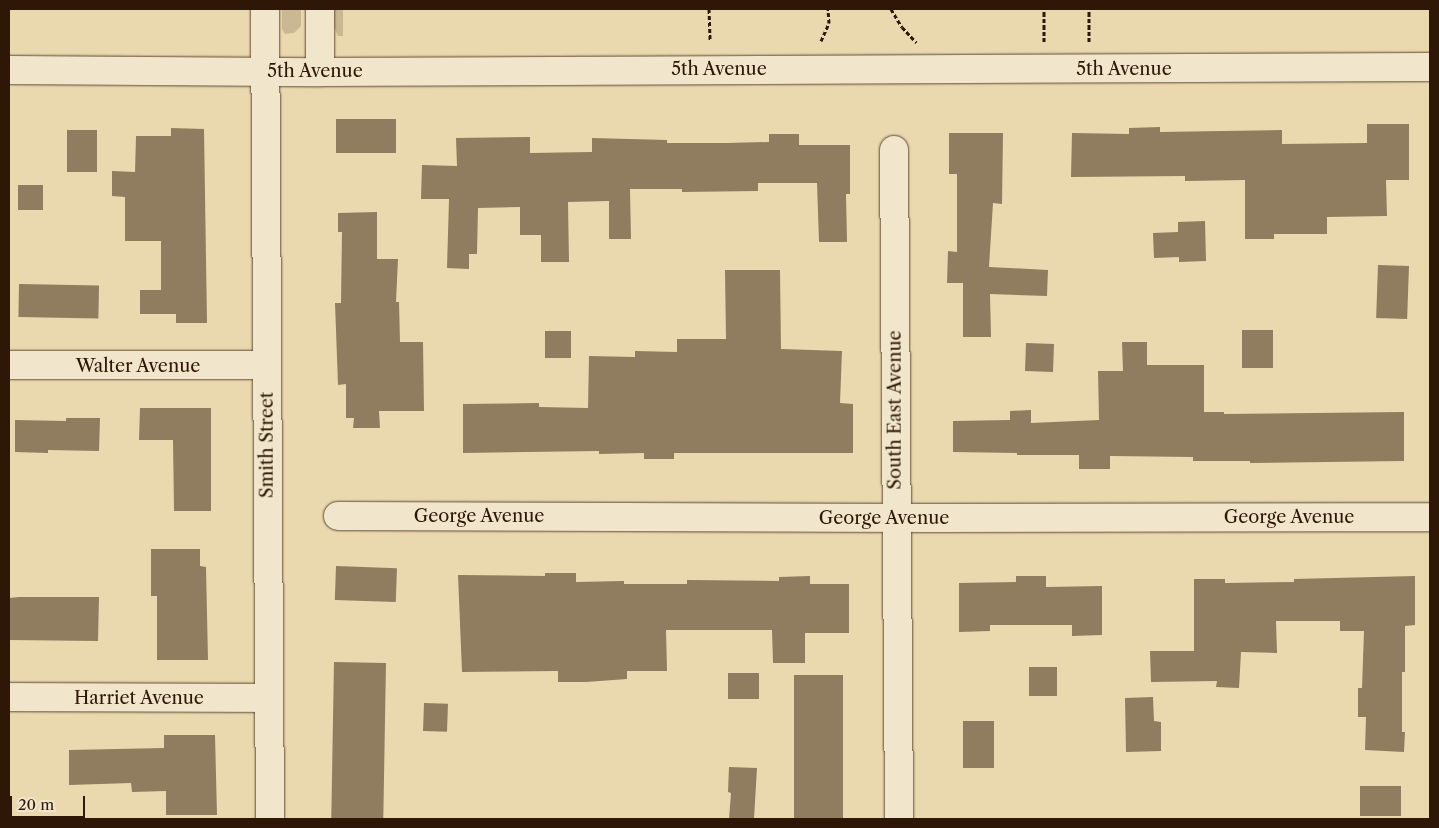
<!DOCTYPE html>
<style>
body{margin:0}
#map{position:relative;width:1439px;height:828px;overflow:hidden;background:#ead9af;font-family:"Libre Caslon Text",serif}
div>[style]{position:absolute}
.green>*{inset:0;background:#cab892}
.building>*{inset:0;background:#907c5e;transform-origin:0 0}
.path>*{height:3px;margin-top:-1.5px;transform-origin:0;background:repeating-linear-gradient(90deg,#2e1707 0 4px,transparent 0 6.5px)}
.roads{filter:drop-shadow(0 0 1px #5d4831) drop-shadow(0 0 1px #5d4831)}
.minor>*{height:28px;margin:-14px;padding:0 14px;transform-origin:14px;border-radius:14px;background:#f1e6cb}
span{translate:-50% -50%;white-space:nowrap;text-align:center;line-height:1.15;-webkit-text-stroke:4px #f1e6cb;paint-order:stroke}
.street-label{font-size:18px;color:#2e1707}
.frame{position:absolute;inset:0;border:10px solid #2e1707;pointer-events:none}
.scale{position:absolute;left:10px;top:796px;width:75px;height:22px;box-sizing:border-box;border:2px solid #2e1707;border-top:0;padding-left:6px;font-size:15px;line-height:18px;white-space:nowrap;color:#2e1707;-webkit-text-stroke:4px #f1e6cb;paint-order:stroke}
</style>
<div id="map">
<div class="green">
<i style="clip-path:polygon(282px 9px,301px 9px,301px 26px,294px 33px,285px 34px,282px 29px)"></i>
<i style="clip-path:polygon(331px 9px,343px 9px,343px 36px,338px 36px,334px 27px)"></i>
</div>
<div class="building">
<i style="left:396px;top:119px;width:34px;height:60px;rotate:90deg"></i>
<i style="clip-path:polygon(1367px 124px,1409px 124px,1409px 180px,1386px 180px,1387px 216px,1327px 217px,1327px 234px,1274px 234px,1274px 239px,1245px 239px,1245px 180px,1185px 181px,1185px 176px,1071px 177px,1072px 133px,1129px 134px,1129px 128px,1160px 127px,1160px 132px,1282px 130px,1282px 144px,1367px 143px)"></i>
<i style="clip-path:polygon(171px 128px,204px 129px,207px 323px,176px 323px,176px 314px,140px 314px,140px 290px,161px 290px,161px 241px,125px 241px,125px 197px,112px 196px,112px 171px,135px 172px,136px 136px,171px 136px)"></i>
<i style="left:67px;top:130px;width:30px;height:42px"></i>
<i style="clip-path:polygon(949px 133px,1003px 133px,1002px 204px,993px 203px,989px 267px,1048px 270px,1047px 296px,990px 294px,991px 337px,963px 337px,963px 283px,947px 283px,948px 251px,957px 252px,957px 174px,949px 174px)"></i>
<i style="clip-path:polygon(769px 134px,799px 134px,799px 145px,850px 145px,850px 194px,846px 194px,847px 242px,819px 242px,817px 183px,758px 183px,758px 191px,682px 192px,682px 189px,630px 189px,631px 239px,609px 239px,609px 201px,568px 202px,569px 262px,541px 262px,541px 235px,520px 235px,520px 207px,478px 208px,477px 254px,469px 254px,469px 269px,447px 268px,449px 199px,421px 199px,422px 165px,457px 166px,456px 138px,530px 137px,530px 153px,592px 152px,592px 138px,667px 140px,667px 143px,727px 143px,769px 142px)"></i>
<i style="left:18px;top:185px;width:25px;height:25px"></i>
<i style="clip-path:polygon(377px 212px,377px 259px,398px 259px,396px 302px,399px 302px,400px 342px,423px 342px,424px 411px,379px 411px,380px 428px,353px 428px,354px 418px,346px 418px,346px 384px,338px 385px,335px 303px,341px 303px,342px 232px,338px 232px,338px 213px)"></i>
<i style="clip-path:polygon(1205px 221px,1206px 261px,1179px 262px,1179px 257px,1154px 258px,1153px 233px,1178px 232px,1178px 222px)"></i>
<i style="left:1378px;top:265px;width:31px;height:53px;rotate:2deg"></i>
<i style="clip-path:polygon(725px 270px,780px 270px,781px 349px,842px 351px,840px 403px,853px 404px,853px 453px,674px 453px,674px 459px,644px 459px,644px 453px,599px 454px,599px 451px,463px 453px,463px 404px,539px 403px,539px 407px,588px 408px,589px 356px,635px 357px,635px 351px,677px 352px,677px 339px,726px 339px)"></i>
<i style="left:19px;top:284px;width:80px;height:33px;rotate:1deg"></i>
<i style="left:1242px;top:330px;width:31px;height:38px"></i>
<i style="left:545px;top:331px;width:26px;height:27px"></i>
<i style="clip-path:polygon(1122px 342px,1147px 342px,1147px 365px,1204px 365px,1204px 412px,1224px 412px,1224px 414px,1404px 412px,1404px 461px,1250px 463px,1250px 461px,1193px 461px,1193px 457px,1110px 456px,1110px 469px,1079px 469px,1079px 455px,1017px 455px,1017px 453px,953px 452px,953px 421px,1010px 420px,1010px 411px,1031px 410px,1031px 423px,1099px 420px,1098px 371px,1123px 371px)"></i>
<i style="left:1026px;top:343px;width:28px;height:28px;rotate:2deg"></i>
<i style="clip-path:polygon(140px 408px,211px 408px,211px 511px,174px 511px,173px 440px,139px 440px)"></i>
<i style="clip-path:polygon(66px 418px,100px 418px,99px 451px,48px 450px,48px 453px,15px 452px,15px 420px,66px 421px)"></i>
<i style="clip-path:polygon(151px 549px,200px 549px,200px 566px,206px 567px,208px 660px,157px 660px,157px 596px,151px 596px)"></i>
<i style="left:336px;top:566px;width:61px;height:34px;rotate:2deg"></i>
<i style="clip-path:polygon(545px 573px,576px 573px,576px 582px,624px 581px,624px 584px,687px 584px,687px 580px,779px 581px,779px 577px,810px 576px,810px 584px,849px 584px,849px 633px,805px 633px,805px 663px,773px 663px,772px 630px,666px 630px,667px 671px,627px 671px,627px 679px,586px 682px,558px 682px,558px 671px,462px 672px,458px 575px,545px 576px)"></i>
<i style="clip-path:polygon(1016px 576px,1046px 576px,1046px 587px,1102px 586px,1102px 635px,1072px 636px,1072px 625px,990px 625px,990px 631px,959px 632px,959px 583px,1016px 582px)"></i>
<i style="clip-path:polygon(1415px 576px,1415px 625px,1405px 626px,1405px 672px,1402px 672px,1402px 732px,1405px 732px,1404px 752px,1365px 750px,1366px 717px,1358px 717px,1358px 688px,1362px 688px,1364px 631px,1340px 631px,1340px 621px,1276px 621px,1277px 653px,1241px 652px,1239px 688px,1216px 687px,1217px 681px,1151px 682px,1150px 651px,1194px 651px,1194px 579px,1225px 579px,1225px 583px,1294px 582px,1294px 579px)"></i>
<i style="clip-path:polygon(19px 597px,99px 597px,98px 641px,9px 640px,9px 598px)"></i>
<i style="left:334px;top:662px;width:52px;height:157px;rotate:1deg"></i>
<i style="left:1029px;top:667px;width:28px;height:29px"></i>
<i style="left:728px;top:673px;width:31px;height:26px"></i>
<i style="left:843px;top:675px;width:144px;height:49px;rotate:90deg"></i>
<i style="clip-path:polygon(1153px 697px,1154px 721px,1161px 722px,1161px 751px,1126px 752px,1125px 698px)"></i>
<i style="left:424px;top:703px;width:24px;height:28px;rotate:2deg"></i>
<i style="left:963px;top:721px;width:31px;height:47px"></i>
<i style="clip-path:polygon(164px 735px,215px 735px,217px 815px,166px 815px,166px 791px,132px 792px,131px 783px,69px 785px,69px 750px,164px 748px)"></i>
<i style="clip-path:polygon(729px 767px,757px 768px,754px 819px,729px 819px,731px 793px,728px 792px)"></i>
<i style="left:1360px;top:786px;width:41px;height:30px"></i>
</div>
<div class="path">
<i style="left:709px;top:9px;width:31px;rotate:88deg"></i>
<i style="left:891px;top:9px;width:21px;rotate:59deg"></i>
<i style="left:902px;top:27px;width:21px;rotate:47deg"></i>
<i style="left:821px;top:41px;width:20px;rotate:-66deg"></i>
<i style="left:829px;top:23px;width:14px;rotate:-94deg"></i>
<i style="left:1044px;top:42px;width:33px;rotate:-90deg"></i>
<i style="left:1089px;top:42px;width:33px;rotate:-90deg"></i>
</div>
<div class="roads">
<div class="minor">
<i style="left:265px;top:9px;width:810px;rotate:89.65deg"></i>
<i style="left:320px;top:9px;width:63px;rotate:90deg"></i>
<i style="left:9px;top:70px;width:311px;rotate:0.4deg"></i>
<i style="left:320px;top:72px;width:1110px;rotate:-0.26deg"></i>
<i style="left:894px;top:150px;width:669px;rotate:89.57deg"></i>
<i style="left:9px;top:365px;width:258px"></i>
<i style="left:338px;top:516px;width:594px;rotate:0.19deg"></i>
<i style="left:932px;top:518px;width:498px;rotate:-0.1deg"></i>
<i style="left:9px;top:697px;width:260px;rotate:0.2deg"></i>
</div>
</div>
<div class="street-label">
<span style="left:719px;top:69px">5th Avenue</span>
<span style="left:1124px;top:69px">5th Avenue</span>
<span style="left:315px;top:71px">5th Avenue</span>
<span style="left:138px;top:366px">Walter Avenue</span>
<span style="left:895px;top:410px;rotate:-90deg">South East Avenue</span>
<span style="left:267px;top:445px;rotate:-90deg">Smith Street</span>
<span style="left:479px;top:516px">George Avenue</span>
<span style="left:1289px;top:517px">George Avenue</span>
<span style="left:884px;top:518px">George Avenue</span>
<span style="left:139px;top:698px">Harriet Avenue</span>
</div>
<div class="frame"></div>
<div class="scale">20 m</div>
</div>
